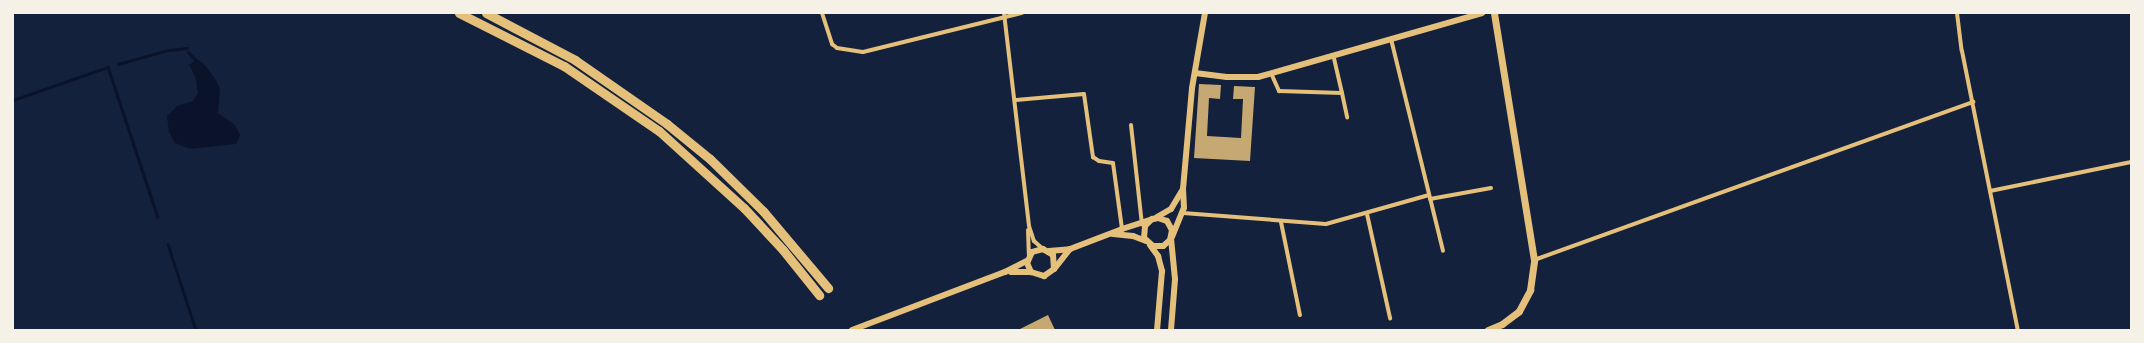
<!DOCTYPE html>
<style>
body{margin:0}
#map{position:relative;width:2144px;height:343px;overflow:hidden;background:#14213d;font-family:"Open Sans",sans-serif}
div>[style]{position:absolute}
.water>*{inset:0;background:#0b132b}
.stream>*{height:2.5px;margin:-1.25px;padding:0 1.25px;transform-origin:1.25px;border-radius:1.25px;background:#0b132b}
.building>*{inset:0;background:#c6a872}
.minor>*{height:4px;margin:-2px;padding:0 2px;transform-origin:2px;border-radius:2px;background:#e5c07b}
.tertiary>*{height:6px;margin:-3px;padding:0 3px;transform-origin:3px;border-radius:3px;background:#e5c07b}
.secondary>*{height:7px;margin:-3.5px;padding:0 3.5px;transform-origin:3.5px;border-radius:3.5px;background:#e5c07b}
.motorway>*{height:9px;margin:-4.5px;padding:0 4.5px;transform-origin:4.5px;border-radius:4.5px;background:#e5c07b}
span{translate:-50% -50%;white-space:nowrap;text-align:center;line-height:1.15;-webkit-text-stroke:4px #f6f1e7;paint-order:stroke}
.frame{position:absolute;inset:0;border:14px solid #f6f1e7;pointer-events:none}
</style>
<div id="map">
<div class="water">
<i style="clip-path:polygon(197px 59px,204px 64px,216px 80px,220px 89px,218px 113px,235px 125px,240px 135px,236px 144px,190px 149px,175px 143px,169px 132px,167px 116px,177px 106px,193px 101px,198px 93px,195px 76px,189px 65px)"></i>
</div>
<div class="stream">
<i style="left:188px;top:52px;width:10px;rotate:45deg"></i>
<i style="left:118px;top:64px;width:52px;rotate:-15.6deg"></i>
<i style="left:168px;top:50px;width:19px;rotate:-6deg"></i>
<i style="left:13px;top:100px;width:101px;rotate:-19.2deg"></i>
<i style="left:108px;top:67px;width:158px;rotate:71.6deg"></i>
<i style="left:168px;top:244px;width:90px;rotate:72deg"></i>
</div>
<div class="building">
<i style="clip-path:polygon(1199px 84px,1221px 85px,1220px 99px,1209px 98px,1207px 136px,1241px 138px,1243px 99px,1233px 99px,1234px 86px,1255px 87px,1250px 161px,1194px 158px)"></i>
<i style="clip-path:polygon(1048px 315px,1055px 330px,1018px 330px)"></i>
</div>
<div class="minor">
<i style="left:822px;top:13px;width:33px;rotate:72deg"></i>
<i style="left:832px;top:44px;width:6px;rotate:39deg"></i>
<i style="left:837px;top:48px;width:26px;rotate:9deg"></i>
<i style="left:863px;top:52px;width:164px;rotate:-13.8deg"></i>
<i style="left:1004px;top:13px;width:214px;rotate:83.3deg"></i>
<i style="left:1029px;top:226px;width:16px;rotate:72deg"></i>
<i style="left:1034px;top:241px;width:12px;rotate:42deg"></i>
<i style="left:1957px;top:13px;width:38px;rotate:83deg"></i>
<i style="left:1962px;top:51px;width:285px;rotate:78.7deg"></i>
<i style="left:1391px;top:39px;width:218px;rotate:76.2deg"></i>
<i style="left:1271px;top:73px;width:20px;rotate:66deg"></i>
<i style="left:1279px;top:91px;width:63px;rotate:1.8deg"></i>
<i style="left:1342px;top:93px;width:39px;rotate:-103deg"></i>
<i style="left:1342px;top:93px;width:25px;rotate:78deg"></i>
<i style="left:1015px;top:100px;width:69px;rotate:-5deg"></i>
<i style="left:1084px;top:94px;width:64px;rotate:81.9deg"></i>
<i style="left:1093px;top:157px;width:7px;rotate:34deg"></i>
<i style="left:1099px;top:161px;width:14px;rotate:8deg"></i>
<i style="left:1113px;top:163px;width:67px;rotate:82.2deg"></i>
<i style="left:1131px;top:125px;width:100px;rotate:83.7deg"></i>
<i style="left:1990px;top:191px;width:144px;rotate:-11.6deg"></i>
<i style="left:1430px;top:199px;width:62px;rotate:-10.2deg"></i>
<i style="left:1183px;top:213px;width:143px;rotate:4.4deg"></i>
<i style="left:1326px;top:224px;width:107px;rotate:-15.7deg"></i>
<i style="left:1367px;top:214px;width:107px;rotate:77.5deg"></i>
<i style="left:1281px;top:222px;width:95px;rotate:78.5deg"></i>
<i style="left:1028px;top:230px;width:25px;rotate:88deg"></i>
<i style="left:1534px;top:260px;width:467px;rotate:-19.8deg"></i>
</div>
<div class="tertiary">
<i style="left:1195px;top:73px;width:32px;rotate:7deg"></i>
<i style="left:1227px;top:77px;width:31px"></i>
<i style="left:1258px;top:77px;width:233px;rotate:-15.9deg"></i>
<i style="left:1157px;top:217px;width:16px;rotate:-30deg"></i>
<i style="left:1171px;top:209px;width:23px;rotate:-59deg"></i>
<i style="left:1113px;top:234px;width:20px;rotate:6deg"></i>
<i style="left:1133px;top:236px;width:14px;rotate:21deg"></i>
<i style="left:1172px;top:237px;width:31px;rotate:-68deg"></i>
<i style="left:1184px;top:208px;width:19px;rotate:-93deg"></i>
<i style="left:1183px;top:189px;width:101px;rotate:-84.9deg"></i>
<i style="left:1192px;top:88px;width:76px;rotate:-80.2deg"></i>
<i style="left:1150px;top:245px;width:14px;rotate:54deg"></i>
<i style="left:1158px;top:256px;width:16px;rotate:75deg"></i>
<i style="left:1162px;top:271px;width:59px;rotate:94.8deg"></i>
<i style="left:1049px;top:251px;width:21px;rotate:-5deg"></i>
<i style="left:1070px;top:249px;width:56px;rotate:-21deg"></i>
<i style="left:1122px;top:229px;width:33px;rotate:-18deg"></i>
<i style="left:1153px;top:219px;width:5px;rotate:-11deg"></i>
<i style="left:1158px;top:218px;width:9px;rotate:18deg"></i>
<i style="left:1167px;top:221px;width:10px;rotate:61deg"></i>
<i style="left:1172px;top:230px;width:10px;rotate:101deg"></i>
<i style="left:1170px;top:240px;width:9px;rotate:139deg"></i>
<i style="left:1163px;top:246px;width:10px;rotate:180deg"></i>
<i style="left:1153px;top:246px;width:12px;rotate:-138deg"></i>
<i style="left:1144px;top:238px;width:12px;rotate:-85deg"></i>
<i style="left:1145px;top:226px;width:10px;rotate:-45deg"></i>
<i style="left:1055px;top:268px;width:24px;rotate:-52deg"></i>
<i style="left:1011px;top:272px;width:20px"></i>
<i style="left:1031px;top:272px;width:14px;rotate:17deg"></i>
<i style="left:1044px;top:276px;width:12px;rotate:-35deg"></i>
<i style="left:1054px;top:269px;width:14px;rotate:-94deg"></i>
<i style="left:1053px;top:255px;width:12px;rotate:-149deg"></i>
<i style="left:1043px;top:249px;width:11px;rotate:165deg"></i>
<i style="left:1032px;top:252px;width:12px;rotate:114deg"></i>
<i style="left:1027px;top:263px;width:10px;rotate:66deg"></i>
<i style="left:852px;top:330px;width:164px;rotate:-20.8deg"></i>
<i style="left:1005px;top:272px;width:25px;rotate:-27deg"></i>
<i style="left:1171px;top:330px;width:51px;rotate:-85.5deg"></i>
<i style="left:1175px;top:279px;width:41px;rotate:-95.6deg"></i>
</div>
<div class="secondary">
<i style="left:1488px;top:330px;width:15px;rotate:-23deg"></i>
<i style="left:1502px;top:324px;width:21px;rotate:-37deg"></i>
<i style="left:1519px;top:311px;width:24px;rotate:-62deg"></i>
<i style="left:1530px;top:290px;width:30px;rotate:-82deg"></i>
<i style="left:1534px;top:260px;width:250px;rotate:-99.2deg"></i>
</div>
<div class="motorway">
<i style="left:459px;top:13px;width:118px;rotate:26.8deg"></i>
<i style="left:564px;top:66px;width:115px;rotate:34.4deg"></i>
<i style="left:659px;top:131px;width:115px;rotate:42.2deg"></i>
<i style="left:744px;top:208px;width:57px;rotate:47.1deg"></i>
<i style="left:783px;top:250px;width:58px;rotate:51.3deg"></i>
<i style="left:486px;top:13px;width:101px;rotate:27.8deg"></i>
<i style="left:575px;top:60px;width:112px;rotate:34.8deg"></i>
<i style="left:667px;top:124px;width:55px;rotate:39.1deg"></i>
<i style="left:710px;top:159px;width:74px;rotate:44.5deg"></i>
<i style="left:763px;top:211px;width:101px;rotate:49.8deg"></i>
</div>
<div class="frame"></div>
</div>
